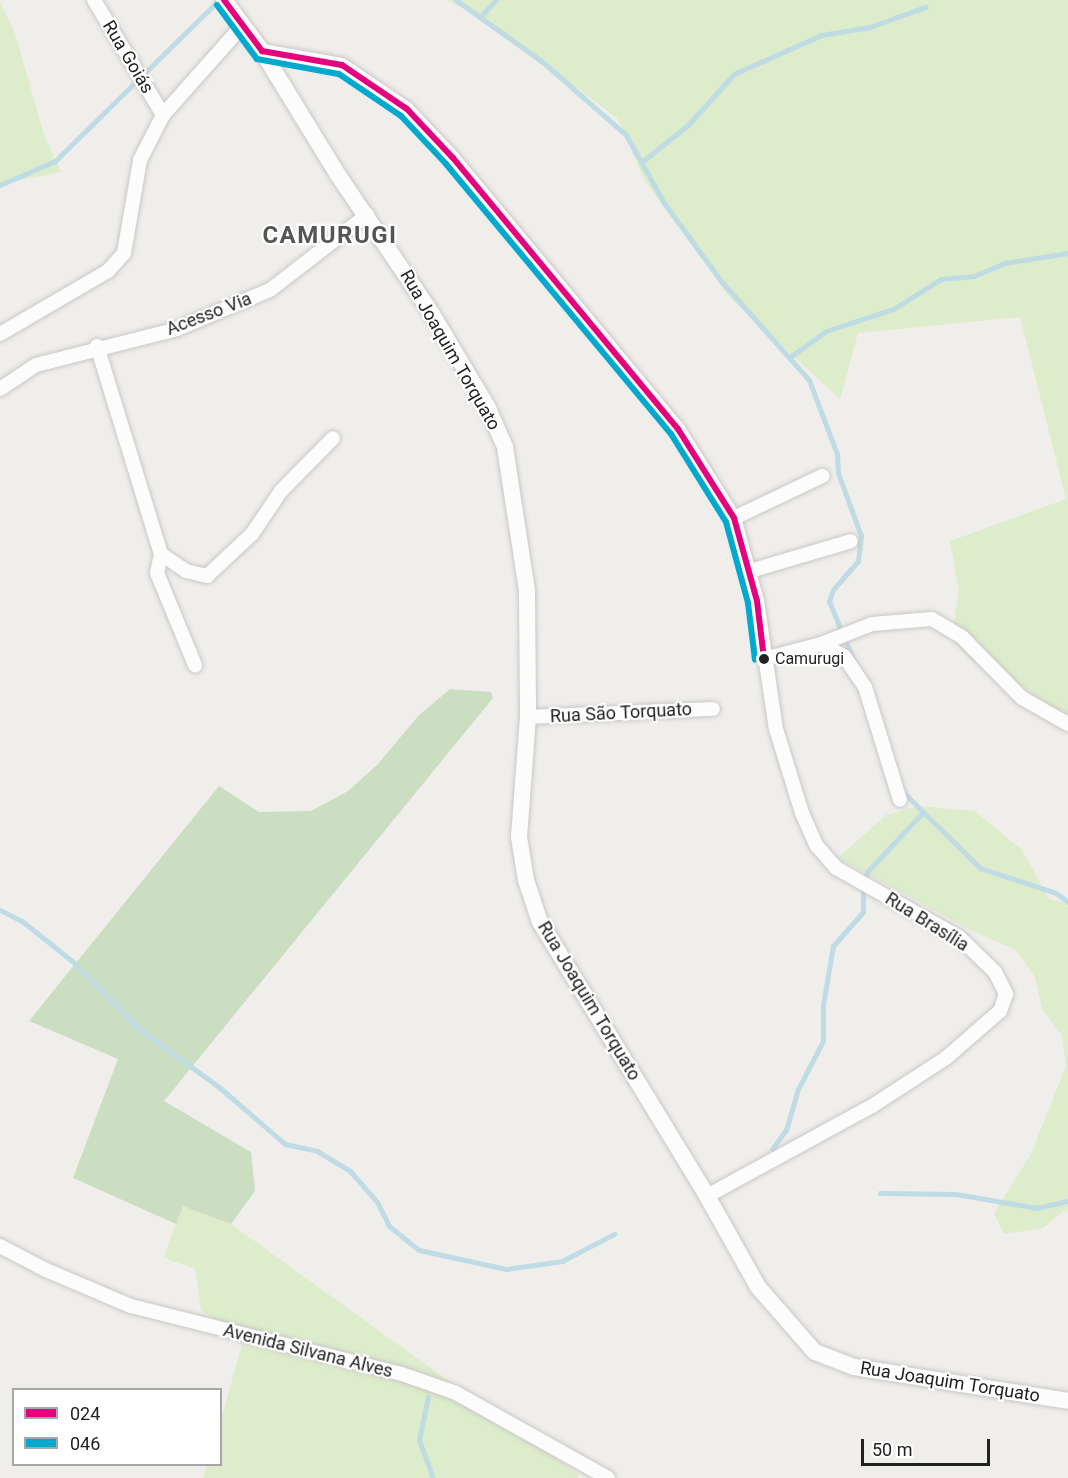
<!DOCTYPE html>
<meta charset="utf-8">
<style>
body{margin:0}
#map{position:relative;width:1068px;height:1478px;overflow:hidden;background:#f0eeeb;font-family:Roboto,sans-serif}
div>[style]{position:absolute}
.grass>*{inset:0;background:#ddeccb}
.forest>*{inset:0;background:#cbdec1}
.stream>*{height:5px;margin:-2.5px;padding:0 2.5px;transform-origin:2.5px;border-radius:2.5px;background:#bfdbe3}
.roads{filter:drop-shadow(0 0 2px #c9c8c7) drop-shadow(0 0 2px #c9c8c7)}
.minor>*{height:14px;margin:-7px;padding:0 7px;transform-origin:7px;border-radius:7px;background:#fdfcfc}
.tertiary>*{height:16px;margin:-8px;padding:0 8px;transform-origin:8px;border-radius:8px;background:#fdfcfc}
.bus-1>*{height:6px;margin:-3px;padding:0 3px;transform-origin:3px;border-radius:3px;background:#e5007d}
.bus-2>*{height:6px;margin:-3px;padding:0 3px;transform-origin:3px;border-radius:3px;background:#00a9ce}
.dots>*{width:16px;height:16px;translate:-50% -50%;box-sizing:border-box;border:3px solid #fff;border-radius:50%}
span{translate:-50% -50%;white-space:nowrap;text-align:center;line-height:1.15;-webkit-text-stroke:4.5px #fff;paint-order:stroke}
.bus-label{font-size:16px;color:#222}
.left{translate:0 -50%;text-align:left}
.street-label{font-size:18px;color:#222}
.district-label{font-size:24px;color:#555;font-weight:700;letter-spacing:1.5px}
.legend{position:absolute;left:12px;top:1388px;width:210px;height:78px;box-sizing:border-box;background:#fff;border:2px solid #a7a7a7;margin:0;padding:8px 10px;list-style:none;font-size:18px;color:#222}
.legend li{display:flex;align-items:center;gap:12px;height:30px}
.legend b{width:30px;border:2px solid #a7a7a7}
.scale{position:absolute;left:861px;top:1439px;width:129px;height:27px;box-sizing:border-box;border:3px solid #222;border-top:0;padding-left:8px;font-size:18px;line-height:21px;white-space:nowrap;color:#222;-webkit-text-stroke:4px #fff;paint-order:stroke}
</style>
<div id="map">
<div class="grass">
<i style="clip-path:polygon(446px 0,1068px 0,1068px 719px,1022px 686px,999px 679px,969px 658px,956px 644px,953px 629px,959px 591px,950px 541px,1066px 499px,1020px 317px,858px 333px,840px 399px,731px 299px,645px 181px,617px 118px,486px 20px)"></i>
<i style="clip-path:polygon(0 2px,15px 33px,44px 135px,61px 172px,0 184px)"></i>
<i style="clip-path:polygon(918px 806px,975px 811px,1022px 850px,1049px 899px,1068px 903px,1068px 1207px,1043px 1228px,1004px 1234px,994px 1213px,1031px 1154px,1066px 1066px,1062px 1035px,1042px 1009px,1035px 977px,1016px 950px,974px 932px,838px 858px,886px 815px)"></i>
<i style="clip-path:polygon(182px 1205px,231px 1224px,579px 1475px,577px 1478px,203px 1478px,207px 1465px,220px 1464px,221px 1420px,243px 1340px,201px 1310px,195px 1269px,164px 1258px)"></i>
</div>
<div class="forest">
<i style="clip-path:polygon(450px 689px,491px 692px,493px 698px,164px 1101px,251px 1152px,255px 1191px,231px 1224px,183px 1206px,176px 1224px,73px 1178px,118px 1059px,29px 1021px,219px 786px,259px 812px,311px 811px,348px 791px,378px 764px,419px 715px)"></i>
</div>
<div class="stream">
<i style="left:456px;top:0;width:108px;rotate:35.6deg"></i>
<i style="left:544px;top:63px;width:109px;rotate:41.3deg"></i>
<i style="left:626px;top:135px;width:78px;rotate:60.8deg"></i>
<i style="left:664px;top:203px;width:97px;rotate:53.8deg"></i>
<i style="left:721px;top:281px;width:132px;rotate:48.4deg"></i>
<i style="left:809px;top:380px;width:79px;rotate:69.3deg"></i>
<i style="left:837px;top:454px;width:19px;rotate:87deg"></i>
<i style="left:838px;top:473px;width:67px;rotate:69.9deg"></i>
<i style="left:861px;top:536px;width:25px;rotate:97deg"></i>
<i style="left:858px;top:561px;width:38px;rotate:131deg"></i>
<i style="left:833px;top:590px;width:12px;rotate:110deg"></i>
<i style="left:829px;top:601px;width:63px;rotate:67.5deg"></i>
<i style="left:481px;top:16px;width:22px;rotate:-47deg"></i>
<i style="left:643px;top:161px;width:58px;rotate:-38.7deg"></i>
<i style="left:688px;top:125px;width:69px;rotate:-48deg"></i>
<i style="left:734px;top:74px;width:95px;rotate:-24.1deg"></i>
<i style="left:821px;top:35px;width:50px;rotate:-9.3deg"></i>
<i style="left:870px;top:27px;width:59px;rotate:-20deg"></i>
<i style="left:0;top:185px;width:60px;rotate:-23.6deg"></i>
<i style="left:55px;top:161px;width:230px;rotate:-44.5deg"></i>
<i style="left:790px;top:357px;width:44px;rotate:-35.8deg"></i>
<i style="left:826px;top:331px;width:71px;rotate:-18.2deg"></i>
<i style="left:893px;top:309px;width:57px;rotate:-32deg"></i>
<i style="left:941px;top:279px;width:33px;rotate:-5deg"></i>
<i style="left:974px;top:276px;width:34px;rotate:-23deg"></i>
<i style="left:1005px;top:263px;width:64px;rotate:-9deg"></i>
<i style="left:902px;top:791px;width:110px;rotate:44.6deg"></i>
<i style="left:980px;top:868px;width:80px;rotate:18.2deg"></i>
<i style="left:1056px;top:893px;width:15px;rotate:37deg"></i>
<i style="left:0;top:910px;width:25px;rotate:27deg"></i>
<i style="left:22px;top:921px;width:64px;rotate:38.7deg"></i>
<i style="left:72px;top:961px;width:94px;rotate:45.4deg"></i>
<i style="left:138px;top:1028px;width:100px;rotate:36.1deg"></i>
<i style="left:219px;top:1087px;width:87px;rotate:40.8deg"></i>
<i style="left:285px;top:1144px;width:33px;rotate:12deg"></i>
<i style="left:317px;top:1151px;width:39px;rotate:31deg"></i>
<i style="left:350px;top:1171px;width:41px;rotate:48.9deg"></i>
<i style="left:377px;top:1202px;width:27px;rotate:63deg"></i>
<i style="left:389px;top:1226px;width:38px;rotate:39deg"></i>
<i style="left:419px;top:1250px;width:89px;rotate:12.3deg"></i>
<i style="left:506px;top:1269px;width:57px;rotate:-8.1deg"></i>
<i style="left:562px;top:1261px;width:59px;rotate:-27.4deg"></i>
<i style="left:772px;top:1149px;width:24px;rotate:-54deg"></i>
<i style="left:786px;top:1130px;width:43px;rotate:-73.7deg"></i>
<i style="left:798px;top:1089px;width:54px;rotate:-62.5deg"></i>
<i style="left:823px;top:1041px;width:36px;rotate:-90deg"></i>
<i style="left:823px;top:1005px;width:60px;rotate:-80.4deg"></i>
<i style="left:833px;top:946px;width:45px;rotate:-48.6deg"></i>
<i style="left:863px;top:912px;width:30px;rotate:-90deg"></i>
<i style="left:863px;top:882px;width:12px;rotate:-66deg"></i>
<i style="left:868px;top:871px;width:79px;rotate:-47deg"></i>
<i style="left:880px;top:1193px;width:76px;rotate:0.8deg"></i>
<i style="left:956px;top:1194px;width:82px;rotate:9.8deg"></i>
<i style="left:1037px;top:1208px;width:32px;rotate:-13deg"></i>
<i style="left:428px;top:1397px;width:44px;rotate:101.8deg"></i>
<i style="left:419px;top:1440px;width:40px;rotate:69.8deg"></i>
</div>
<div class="roads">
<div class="minor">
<i style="left:94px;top:0;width:134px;rotate:59deg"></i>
<i style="left:262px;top:51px;width:81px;rotate:9.9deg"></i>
<i style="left:342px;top:65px;width:78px;rotate:34.1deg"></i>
<i style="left:407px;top:109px;width:67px;rotate:46.8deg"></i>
<i style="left:453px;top:158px;width:352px;rotate:50.3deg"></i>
<i style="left:678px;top:429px;width:105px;rotate:57.8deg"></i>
<i style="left:734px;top:518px;width:86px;rotate:74.5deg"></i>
<i style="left:757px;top:601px;width:129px;rotate:81.6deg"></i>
<i style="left:776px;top:729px;width:88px;rotate:72.8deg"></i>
<i style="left:802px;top:813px;width:36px;rotate:66deg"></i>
<i style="left:817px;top:846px;width:29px;rotate:49deg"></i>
<i style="left:836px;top:868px;width:142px;rotate:29.4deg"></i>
<i style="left:960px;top:938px;width:49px;rotate:44.2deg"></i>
<i style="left:995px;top:972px;width:25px;rotate:63deg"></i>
<i style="left:1006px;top:994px;width:18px;rotate:109deg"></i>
<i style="left:1000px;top:1011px;width:72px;rotate:139deg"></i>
<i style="left:946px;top:1058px;width:88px;rotate:147deg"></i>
<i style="left:872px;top:1106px;width:188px;rotate:151.4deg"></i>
<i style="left:0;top:334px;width:125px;rotate:-30.3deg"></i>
<i style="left:108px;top:271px;width:24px;rotate:-48deg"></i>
<i style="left:124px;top:253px;width:94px;rotate:-80.2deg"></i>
<i style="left:140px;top:160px;width:51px;rotate:-62.9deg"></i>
<i style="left:163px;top:115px;width:119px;rotate:-48.4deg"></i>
<i style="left:97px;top:346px;width:218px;rotate:72.9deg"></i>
<i style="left:161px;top:554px;width:19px;rotate:102deg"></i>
<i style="left:157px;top:573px;width:100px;rotate:67.6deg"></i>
<i style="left:0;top:389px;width:43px;rotate:-33.7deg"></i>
<i style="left:36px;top:365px;width:146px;rotate:-14.3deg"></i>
<i style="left:177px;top:329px;width:101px;rotate:-22.8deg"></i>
<i style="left:270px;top:290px;width:123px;rotate:-37.7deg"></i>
<i style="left:734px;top:518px;width:98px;rotate:-25.5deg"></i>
<i style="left:161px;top:554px;width:30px;rotate:34deg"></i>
<i style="left:186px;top:571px;width:22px;rotate:13deg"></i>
<i style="left:207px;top:576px;width:62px;rotate:-43deg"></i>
<i style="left:252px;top:534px;width:52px;rotate:-56deg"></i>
<i style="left:281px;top:491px;width:74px;rotate:-45.5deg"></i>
<i style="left:750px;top:571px;width:105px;rotate:-16.5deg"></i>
<i style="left:821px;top:644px;width:26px;rotate:28deg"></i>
<i style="left:844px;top:656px;width:37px;rotate:56deg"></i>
<i style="left:865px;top:687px;width:118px;rotate:72.8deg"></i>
<i style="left:764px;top:659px;width:59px;rotate:-14.7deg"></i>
<i style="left:821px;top:644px;width:55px;rotate:-21.4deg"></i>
<i style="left:872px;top:624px;width:60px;rotate:-4.8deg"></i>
<i style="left:932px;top:619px;width:35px;rotate:31deg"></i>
<i style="left:962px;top:637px;width:86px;rotate:45.5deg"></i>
<i style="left:1022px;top:698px;width:53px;rotate:29.5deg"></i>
<i style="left:528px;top:717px;width:185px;rotate:-2.5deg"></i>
<i style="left:0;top:1246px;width:52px;rotate:27.6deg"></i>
<i style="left:46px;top:1270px;width:92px;rotate:23deg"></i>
<i style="left:131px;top:1306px;width:279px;rotate:14.1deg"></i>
<i style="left:402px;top:1374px;width:57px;rotate:19.4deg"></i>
<i style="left:456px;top:1393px;width:174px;rotate:29.2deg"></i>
</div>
<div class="tertiary">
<i style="left:224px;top:0;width:64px;rotate:53.3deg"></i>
<i style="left:262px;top:51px;width:145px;rotate:58.5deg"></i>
<i style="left:338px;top:175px;width:168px;rotate:55.9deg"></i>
<i style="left:432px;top:314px;width:109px;rotate:59.2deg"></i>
<i style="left:488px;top:408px;width:43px;rotate:66.4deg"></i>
<i style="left:505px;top:447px;width:146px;rotate:81.3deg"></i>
<i style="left:527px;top:591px;width:126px;rotate:89.5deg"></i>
<i style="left:528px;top:717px;width:120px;rotate:94.3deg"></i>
<i style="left:519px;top:837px;width:44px;rotate:80.8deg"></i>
<i style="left:526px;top:880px;width:44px;rotate:71.6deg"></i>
<i style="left:540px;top:922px;width:321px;rotate:58.6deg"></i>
<i style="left:707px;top:1196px;width:104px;rotate:60.7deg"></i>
<i style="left:758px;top:1287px;width:86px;rotate:48.8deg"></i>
<i style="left:815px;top:1352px;width:42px;rotate:21deg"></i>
<i style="left:854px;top:1367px;width:217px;rotate:9deg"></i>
</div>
</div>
<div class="bus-1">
<i style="left:224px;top:0;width:64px;rotate:53.3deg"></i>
<i style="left:262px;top:51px;width:81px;rotate:9.9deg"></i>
<i style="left:342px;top:65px;width:78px;rotate:34.1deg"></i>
<i style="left:407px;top:109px;width:67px;rotate:46.8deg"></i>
<i style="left:453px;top:158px;width:352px;rotate:50.3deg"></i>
<i style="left:678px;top:429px;width:105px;rotate:57.8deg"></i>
<i style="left:734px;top:518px;width:86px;rotate:74.5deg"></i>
<i style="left:757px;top:601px;width:58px;rotate:83.1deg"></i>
</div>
<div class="bus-2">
<i style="left:217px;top:5px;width:67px;rotate:53.5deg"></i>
<i style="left:257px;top:59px;width:83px;rotate:10.4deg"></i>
<i style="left:339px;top:74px;width:75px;rotate:34.1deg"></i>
<i style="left:401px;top:116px;width:66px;rotate:46.8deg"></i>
<i style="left:446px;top:164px;width:351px;rotate:50.2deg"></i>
<i style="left:671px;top:434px;width:104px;rotate:58deg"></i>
<i style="left:726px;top:522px;width:84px;rotate:74.8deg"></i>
<i style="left:748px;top:603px;width:57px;rotate:83deg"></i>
</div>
<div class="dots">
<i style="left:764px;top:659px;background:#222"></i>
</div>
<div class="bus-label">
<span class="left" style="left:775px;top:659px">Camurugi</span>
</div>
<div class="street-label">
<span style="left:128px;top:57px;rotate:59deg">Rua Goiás</span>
<span style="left:209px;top:314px;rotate:-21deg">Acesso Via</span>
<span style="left:450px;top:350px;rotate:60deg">Rua Joaquim Torquato</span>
<span style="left:621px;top:713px;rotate:-3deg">Rua São Torquato</span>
<span style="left:927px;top:922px;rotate:32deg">Rua Brasília</span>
<span style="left:589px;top:1001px;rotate:59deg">Rua Joaquim Torquato</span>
<span style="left:308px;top:1351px;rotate:14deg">Avenida Silvana Alves</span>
<span style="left:950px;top:1382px;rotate:9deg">Rua Joaquim Torquato</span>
</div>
<div class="district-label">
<span style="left:330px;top:236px">CAMURUGI</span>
</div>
<ul class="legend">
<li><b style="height:8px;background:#e5007d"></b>024</li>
<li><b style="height:8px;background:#00a9ce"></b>046</li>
</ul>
<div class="scale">50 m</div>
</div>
